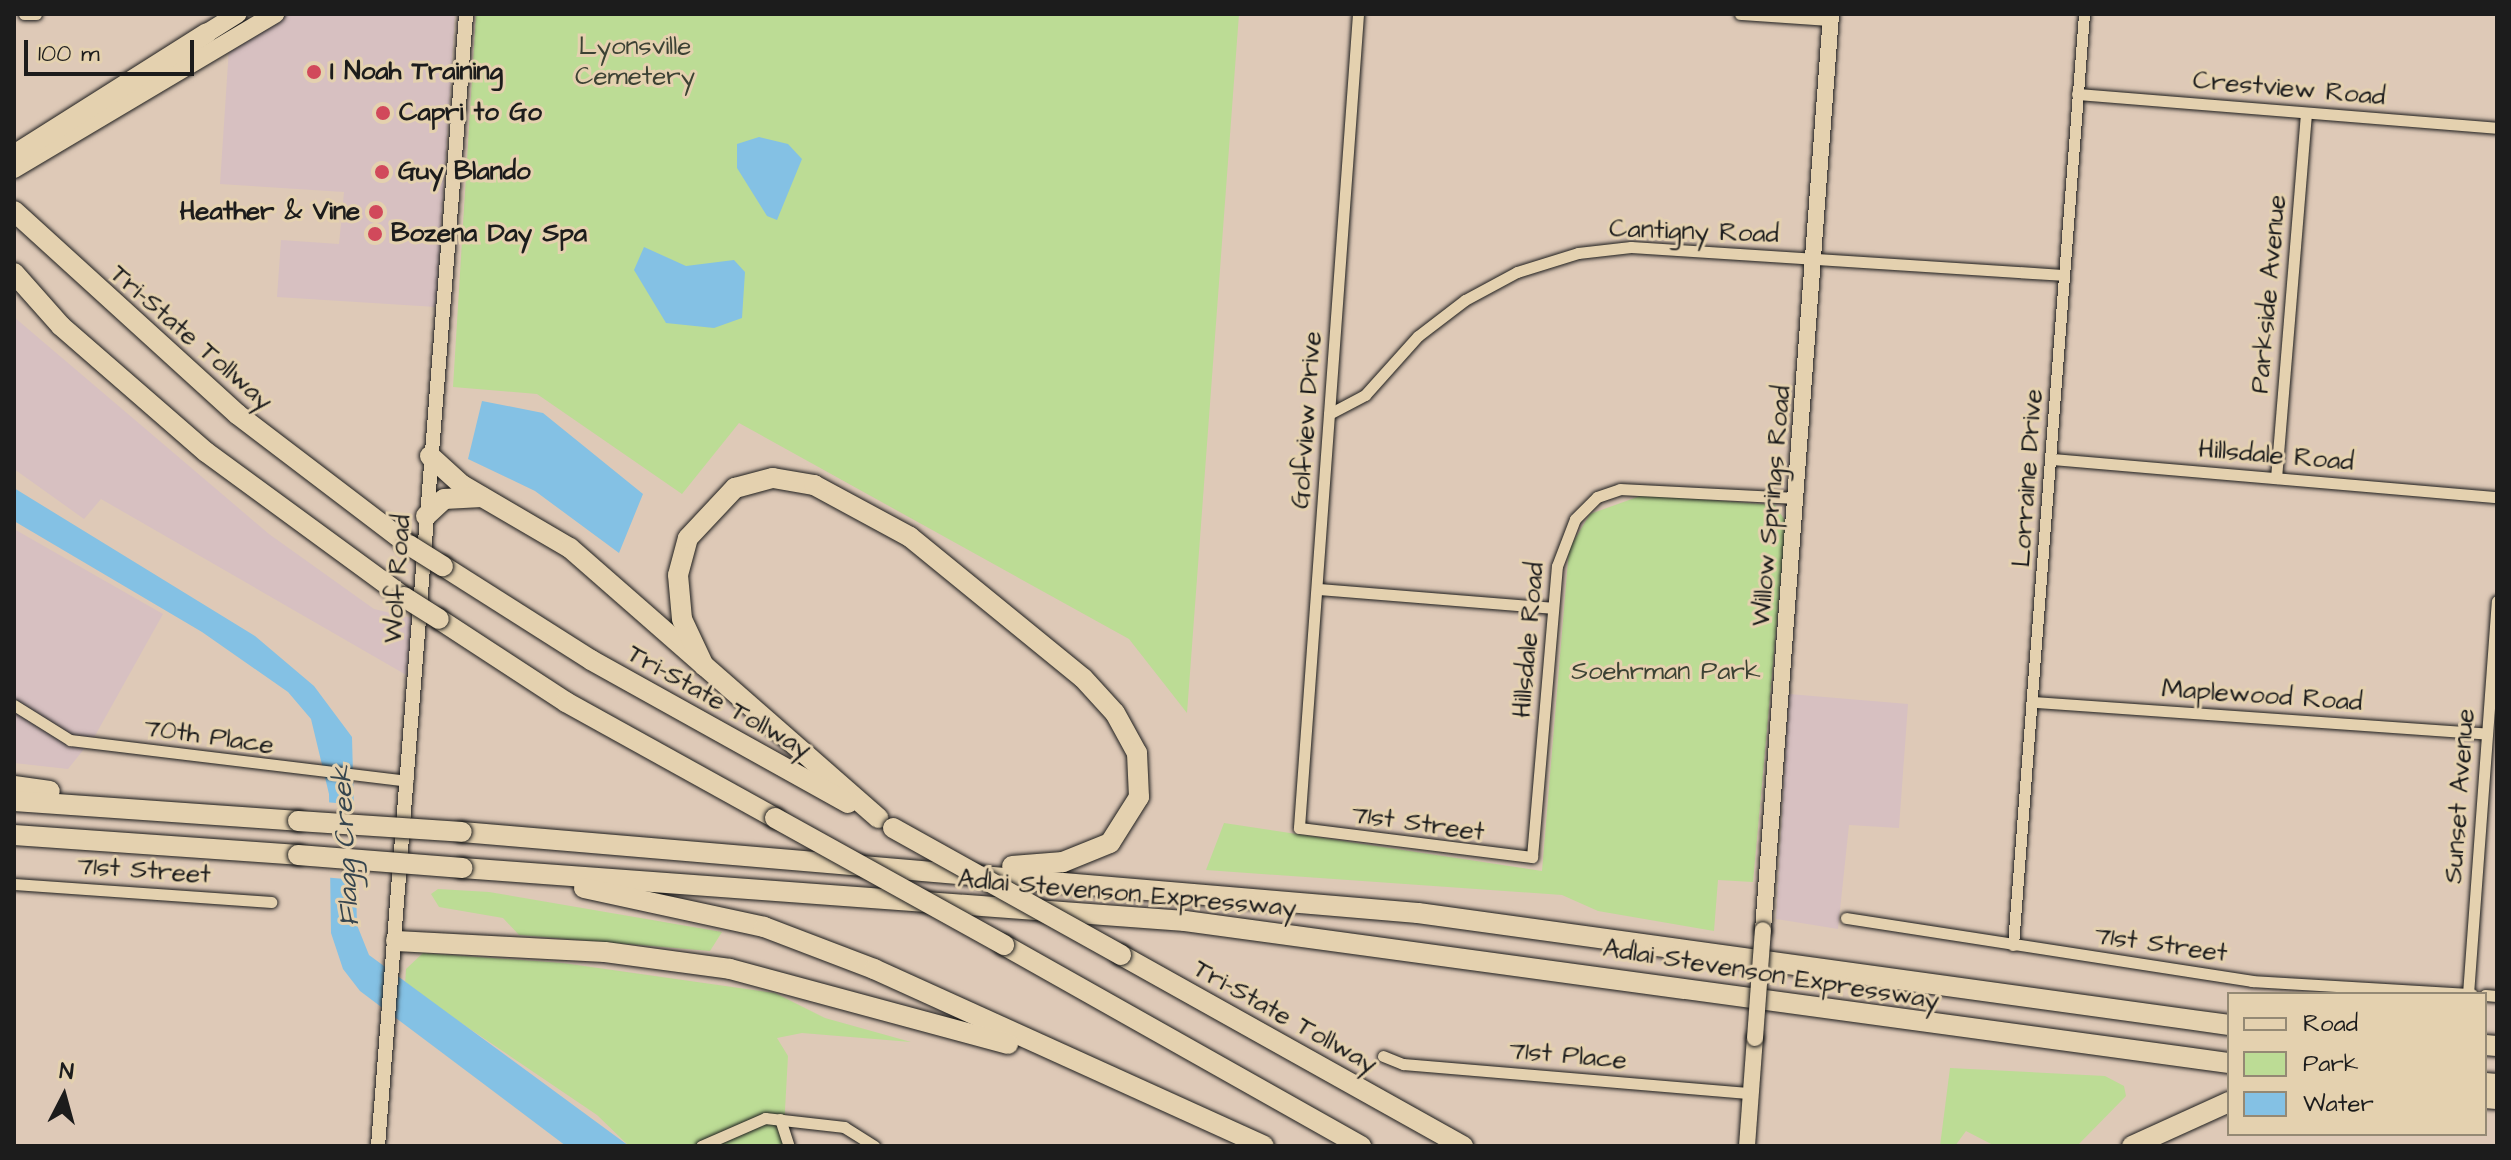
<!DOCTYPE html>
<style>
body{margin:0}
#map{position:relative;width:2511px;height:1160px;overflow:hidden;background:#dec9b7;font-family:"Architects Daughter",sans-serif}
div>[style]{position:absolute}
.built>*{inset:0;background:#d7c0c1}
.green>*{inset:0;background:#bcdc95}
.water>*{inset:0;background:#84c1e4}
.pier>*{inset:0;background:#dec9b7;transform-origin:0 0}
.roads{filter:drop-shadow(0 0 2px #1c1c1c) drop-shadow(0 0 2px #1c1c1c)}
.minor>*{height:11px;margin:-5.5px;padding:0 5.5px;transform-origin:5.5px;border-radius:5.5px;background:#e4d1af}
.tertiary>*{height:14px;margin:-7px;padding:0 7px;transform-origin:7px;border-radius:7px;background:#e4d1af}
.secondary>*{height:16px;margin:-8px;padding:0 8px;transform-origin:8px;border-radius:8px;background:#e4d1af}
.primary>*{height:18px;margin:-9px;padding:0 9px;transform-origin:9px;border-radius:9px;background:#e4d1af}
.motorway>*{height:20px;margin:-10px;padding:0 10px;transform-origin:10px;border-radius:10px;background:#e4d1af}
.bridges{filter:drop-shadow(0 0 2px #1c1c1c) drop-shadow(0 0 2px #1c1c1c)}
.secondary-bridge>*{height:16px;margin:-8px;padding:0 8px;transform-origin:8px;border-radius:8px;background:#e4d1af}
.motorway-bridge>*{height:20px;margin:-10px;padding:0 10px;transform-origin:10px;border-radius:10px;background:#e4d1af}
.dots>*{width:22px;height:22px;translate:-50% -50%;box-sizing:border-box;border:4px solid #e4d1af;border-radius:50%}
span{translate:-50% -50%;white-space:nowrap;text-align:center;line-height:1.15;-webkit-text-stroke:6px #e4d1af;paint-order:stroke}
.park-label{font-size:26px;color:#3c4234}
.poi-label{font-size:26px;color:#1c1c1c;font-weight:700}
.left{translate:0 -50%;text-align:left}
.right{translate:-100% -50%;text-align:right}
.street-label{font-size:26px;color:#1c1c1c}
.water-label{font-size:28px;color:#36454e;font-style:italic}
.frame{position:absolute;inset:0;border:16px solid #1c1c1c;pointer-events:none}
.legend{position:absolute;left:2227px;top:992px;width:260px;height:144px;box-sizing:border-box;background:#e4d1af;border:2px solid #948974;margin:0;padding:10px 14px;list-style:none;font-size:24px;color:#1c1c1c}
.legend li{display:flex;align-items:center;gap:16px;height:40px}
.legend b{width:40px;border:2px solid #948974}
.north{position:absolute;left:24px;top:1056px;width:80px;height:80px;-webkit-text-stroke:6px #e4d1af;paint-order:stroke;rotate:6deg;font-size:22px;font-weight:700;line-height:32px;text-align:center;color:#1c1c1c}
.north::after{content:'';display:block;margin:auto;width:28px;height:36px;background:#1c1c1c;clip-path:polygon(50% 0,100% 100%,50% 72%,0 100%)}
.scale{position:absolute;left:24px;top:40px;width:170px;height:36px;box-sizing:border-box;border:4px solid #1c1c1c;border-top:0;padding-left:10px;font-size:24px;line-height:28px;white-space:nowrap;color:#1c1c1c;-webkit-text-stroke:6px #e4d1af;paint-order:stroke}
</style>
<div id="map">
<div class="built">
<i style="clip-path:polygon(284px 14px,455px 14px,436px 307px,277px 297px,281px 240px,339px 244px,344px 192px,220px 184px,229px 48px)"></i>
<i style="clip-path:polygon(14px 317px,269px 534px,374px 609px,412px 618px,408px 676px,101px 499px,84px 519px,14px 469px)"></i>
<i style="clip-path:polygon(14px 529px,163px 614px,96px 734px,68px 769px,14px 763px)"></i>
<i style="clip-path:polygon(1789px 694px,1908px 704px,1899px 828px,1849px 825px,1838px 929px,1776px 919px)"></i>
</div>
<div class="green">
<i style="clip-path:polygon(476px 14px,1239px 14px,1187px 713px,1129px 639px,739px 423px,682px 494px,537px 394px,453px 387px)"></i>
<i style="clip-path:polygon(1643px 495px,1775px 505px,1786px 522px,1753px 882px,1718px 880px,1714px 931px,1598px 911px,1562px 895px,1206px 870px,1224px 823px,1542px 871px,1569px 549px,1590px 514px)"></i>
<i style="clip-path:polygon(438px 889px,489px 892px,722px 932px,710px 951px,519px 935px,503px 918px,439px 907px,431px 894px)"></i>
<i style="clip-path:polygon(423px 953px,563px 963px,775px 993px,825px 1018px,911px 1042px,802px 1033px,777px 1038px,788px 1056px,783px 1146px,629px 1146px,597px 1115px,405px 985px,406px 969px)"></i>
<i style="clip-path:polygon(1950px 1068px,2105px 1076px,2124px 1086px,2126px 1096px,2077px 1146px,1995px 1146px,1966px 1131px,1955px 1146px,1940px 1146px)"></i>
</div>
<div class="water">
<i style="clip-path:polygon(759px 137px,788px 144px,802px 159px,777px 220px,767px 216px,737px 168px,737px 144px)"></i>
<i style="clip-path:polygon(644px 247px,686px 266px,734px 260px,745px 272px,742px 318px,714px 328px,666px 323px,634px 270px)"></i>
<i style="clip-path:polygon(482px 401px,543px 413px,643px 494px,619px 553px,535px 491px,468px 459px)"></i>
<i style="clip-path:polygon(14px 488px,255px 636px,314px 686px,352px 737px,357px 925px,369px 955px,629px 1146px,566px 1146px,360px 991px,343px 969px,331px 933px,329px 794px,311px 719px,288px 692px,202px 632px,14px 521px)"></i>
</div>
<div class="pier">
<i style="left:325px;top:802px;width:36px;height:75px;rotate:5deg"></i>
</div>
<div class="roads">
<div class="minor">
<i style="left:24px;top:14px;width:12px"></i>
<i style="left:1358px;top:14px;width:816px;rotate:94.15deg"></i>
<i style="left:1299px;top:828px;width:235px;rotate:7.1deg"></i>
<i style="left:1532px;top:857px;width:292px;rotate:-85.1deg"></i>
<i style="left:1557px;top:566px;width:50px;rotate:-69deg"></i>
<i style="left:1575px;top:519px;width:31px;rotate:-45deg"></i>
<i style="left:1597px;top:497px;width:24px;rotate:-19deg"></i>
<i style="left:1620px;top:489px;width:176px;rotate:2.9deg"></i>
<i style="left:1740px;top:14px;width:91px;rotate:3.8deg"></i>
<i style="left:2077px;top:94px;width:421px;rotate:4.6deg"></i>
<i style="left:1329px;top:414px;width:41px;rotate:-27.8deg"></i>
<i style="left:1365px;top:395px;width:79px;rotate:-48.1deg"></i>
<i style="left:1418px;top:336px;width:59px;rotate:-37.5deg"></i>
<i style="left:1465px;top:300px;width:59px;rotate:-28.3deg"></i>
<i style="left:1517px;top:272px;width:64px;rotate:-17.3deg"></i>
<i style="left:1578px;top:253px;width:53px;rotate:-6.5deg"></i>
<i style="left:1631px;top:247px;width:432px;rotate:3.7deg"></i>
<i style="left:2052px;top:459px;width:447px;rotate:4.9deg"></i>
<i style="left:2276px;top:478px;width:366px;rotate:-85.3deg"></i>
<i style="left:1318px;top:589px;width:235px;rotate:4.6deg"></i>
<i style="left:2035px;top:702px;width:453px;rotate:4deg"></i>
<i style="left:14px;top:705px;width:66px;rotate:32deg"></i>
<i style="left:70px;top:740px;width:340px;rotate:6.9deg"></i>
<i style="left:14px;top:884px;width:258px;rotate:4deg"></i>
<i style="left:1846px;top:918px;width:411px;rotate:8.8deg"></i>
<i style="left:2252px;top:981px;width:220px;rotate:3.4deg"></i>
<i style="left:2013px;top:945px;width:934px;rotate:-85.64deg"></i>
<i style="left:2468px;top:994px;width:394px;rotate:-85.8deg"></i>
<i style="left:2485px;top:995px;width:12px;rotate:5deg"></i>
<i style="left:1383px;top:1056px;width:22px;rotate:22deg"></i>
<i style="left:1403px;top:1064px;width:349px;rotate:4.8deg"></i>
<i style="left:780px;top:1119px;width:28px;rotate:72deg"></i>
<i style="left:701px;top:1146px;width:70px;rotate:-23.6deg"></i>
<i style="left:765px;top:1118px;width:80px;rotate:6.5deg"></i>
<i style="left:844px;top:1127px;width:36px;rotate:32deg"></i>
</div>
<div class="tertiary">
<i style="left:378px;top:1146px;width:1135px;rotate:-85.55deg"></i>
</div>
<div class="secondary">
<i style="left:1763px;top:930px;width:919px;rotate:-85.75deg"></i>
<i style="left:1747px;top:1146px;width:108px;rotate:-85.8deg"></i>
</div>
<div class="primary">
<i style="left:207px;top:33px;width:36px;rotate:-32deg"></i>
<i style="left:14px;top:169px;width:304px;rotate:-30.7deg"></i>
</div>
<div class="motorway">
<i style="left:14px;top:155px;width:228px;rotate:-32.3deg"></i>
<i style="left:14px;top:211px;width:302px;rotate:42.3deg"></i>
<i style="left:237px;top:414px;width:216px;rotate:37.3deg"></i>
<i style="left:14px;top:273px;width:71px;rotate:48.4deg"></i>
<i style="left:61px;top:326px;width:192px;rotate:41deg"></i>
<i style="left:206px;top:452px;width:245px;rotate:36.2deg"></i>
<i style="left:430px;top:456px;width:43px;rotate:42.2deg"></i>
<i style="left:462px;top:485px;width:125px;rotate:30.3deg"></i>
<i style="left:570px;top:548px;width:410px;rotate:41.2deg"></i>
<i style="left:426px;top:516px;width:25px;rotate:-43deg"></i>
<i style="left:444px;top:499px;width:38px;rotate:-3deg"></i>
<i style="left:443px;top:566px;width:175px;rotate:32.4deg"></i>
<i style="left:591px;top:660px;width:294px;rotate:29.1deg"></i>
<i style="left:439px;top:619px;width:152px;rotate:33.2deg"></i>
<i style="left:566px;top:702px;width:239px;rotate:29deg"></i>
<i style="left:704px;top:666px;width:52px;rotate:-115.1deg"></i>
<i style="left:682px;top:619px;width:44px;rotate:-95.2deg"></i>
<i style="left:678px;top:575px;width:38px;rotate:-75deg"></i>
<i style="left:688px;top:538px;width:69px;rotate:-46.8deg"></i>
<i style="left:735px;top:488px;width:39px;rotate:-15deg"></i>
<i style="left:773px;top:478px;width:42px;rotate:9.7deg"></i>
<i style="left:814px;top:485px;width:109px;rotate:28.4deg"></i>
<i style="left:910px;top:537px;width:223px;rotate:39.2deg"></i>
<i style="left:1083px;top:678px;width:47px;rotate:47.6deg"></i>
<i style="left:1115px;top:713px;width:46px;rotate:61.2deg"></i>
<i style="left:1137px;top:753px;width:44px;rotate:87.4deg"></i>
<i style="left:1139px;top:797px;width:54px;rotate:122.2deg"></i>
<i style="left:1110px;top:843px;width:51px;rotate:158deg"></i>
<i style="left:1063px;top:862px;width:51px;rotate:175.5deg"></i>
<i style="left:14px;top:786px;width:36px;rotate:8deg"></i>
<i style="left:14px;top:801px;width:285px;rotate:4deg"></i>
<i style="left:462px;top:832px;width:959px;rotate:4.84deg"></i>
<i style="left:1418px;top:913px;width:819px;rotate:7.86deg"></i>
<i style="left:14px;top:835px;width:285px;rotate:4deg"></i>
<i style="left:462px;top:868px;width:725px;rotate:4.19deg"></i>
<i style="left:1185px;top:921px;width:1054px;rotate:7.75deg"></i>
<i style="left:584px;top:888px;width:184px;rotate:12.2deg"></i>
<i style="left:764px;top:927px;width:118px;rotate:20.9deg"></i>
<i style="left:874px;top:969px;width:428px;rotate:24.4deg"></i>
<i style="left:396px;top:941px;width:209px;rotate:3deg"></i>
<i style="left:605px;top:952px;width:126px;rotate:7.7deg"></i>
<i style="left:730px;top:969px;width:288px;rotate:15.1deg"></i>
<i style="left:1004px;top:945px;width:410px;rotate:29.4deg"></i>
<i style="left:1121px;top:955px;width:392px;rotate:29.2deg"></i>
<i style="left:2485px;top:1045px;width:12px;rotate:5deg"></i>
<i style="left:2485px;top:1083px;width:12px;rotate:5deg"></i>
<i style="left:2485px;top:1098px;width:12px;rotate:5deg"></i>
<i style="left:2132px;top:1146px;width:107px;rotate:-24.4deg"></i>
</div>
</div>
<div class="bridges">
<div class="secondary-bridge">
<i style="left:1755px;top:1038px;width:108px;rotate:-85.8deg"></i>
</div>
<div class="motorway-bridge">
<i style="left:409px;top:545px;width:40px;rotate:32deg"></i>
<i style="left:404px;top:597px;width:41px;rotate:32.2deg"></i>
<i style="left:775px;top:818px;width:262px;rotate:29deg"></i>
<i style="left:298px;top:821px;width:164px;rotate:3.8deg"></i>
<i style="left:893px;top:828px;width:261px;rotate:29.1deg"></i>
<i style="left:298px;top:855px;width:165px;rotate:4.5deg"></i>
</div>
</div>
<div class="dots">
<i style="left:314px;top:72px;background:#d1495b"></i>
<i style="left:383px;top:113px;background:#d1495b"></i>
<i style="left:382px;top:172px;background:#d1495b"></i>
<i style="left:376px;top:212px;background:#d1495b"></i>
<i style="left:375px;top:234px;background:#d1495b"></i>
</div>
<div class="park-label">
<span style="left:635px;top:62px">Lyonsville<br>Cemetery</span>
<span style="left:1666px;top:672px">Soehrman Park</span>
</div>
<div class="poi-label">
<span class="left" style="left:330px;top:72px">I Noah Training</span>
<span class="left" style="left:399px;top:113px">Capri to Go</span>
<span class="left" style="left:398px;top:172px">Guy Blando</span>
<span class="right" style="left:360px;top:212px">Heather &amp; Vine</span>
<span class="left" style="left:391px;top:234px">Bozena Day Spa</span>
</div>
<div class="street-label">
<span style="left:2289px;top:89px;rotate:5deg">Crestview Road</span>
<span style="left:1694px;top:232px;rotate:2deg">Cantigny Road</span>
<span style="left:2269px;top:294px;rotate:-85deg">Parkside Avenue</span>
<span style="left:191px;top:338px;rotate:41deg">Tri-State Tollway</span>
<span style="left:1307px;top:420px;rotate:-86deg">Golfview Drive</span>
<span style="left:2276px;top:456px;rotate:5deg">Hillsdale Road</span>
<span style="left:2028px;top:478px;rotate:-86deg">Lorraine Drive</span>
<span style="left:1772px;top:506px;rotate:-85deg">Willow Springs Road</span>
<span style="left:398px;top:579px;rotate:-86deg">Wolf Road</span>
<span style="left:1529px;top:640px;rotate:-85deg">Hillsdale Road</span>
<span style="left:2262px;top:696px;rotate:4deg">Maplewood Road</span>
<span style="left:719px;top:702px;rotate:29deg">Tri-State Tollway</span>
<span style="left:209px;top:737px;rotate:8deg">70th Place</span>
<span style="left:2460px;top:796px;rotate:-86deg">Sunset Avenue</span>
<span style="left:1418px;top:824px;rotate:8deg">71st Street</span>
<span style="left:144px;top:871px;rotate:4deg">71st Street</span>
<span style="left:1127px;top:894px;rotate:5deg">Adlai Stevenson Expressway</span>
<span style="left:2161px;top:945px;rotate:8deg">71st Street</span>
<span style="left:1771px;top:975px;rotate:9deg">Adlai Stevenson Expressway</span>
<span style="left:1285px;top:1017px;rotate:29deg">Tri-State Tollway</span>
<span style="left:1568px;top:1056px;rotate:5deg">71st Place</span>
</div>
<div class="water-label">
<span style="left:346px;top:846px;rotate:-93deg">Flagg Creek</span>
</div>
<div class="frame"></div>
<ul class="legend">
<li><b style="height:10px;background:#e4d1af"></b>Road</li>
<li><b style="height:22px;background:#bcdc95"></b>Park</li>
<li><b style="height:22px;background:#84c1e4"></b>Water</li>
</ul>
<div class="north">N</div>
<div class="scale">100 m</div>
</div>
